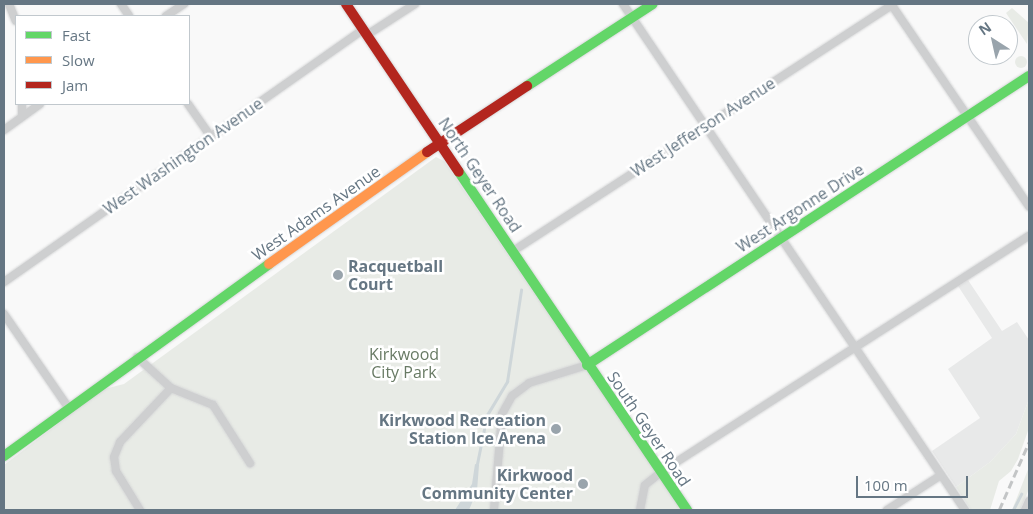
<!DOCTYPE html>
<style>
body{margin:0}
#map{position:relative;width:1033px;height:514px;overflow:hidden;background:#f9f9f9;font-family:"Open Sans",sans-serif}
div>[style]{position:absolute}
.built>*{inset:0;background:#e8e9e9}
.green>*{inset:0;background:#e8ebe6}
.round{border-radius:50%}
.water>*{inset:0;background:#ced6d9}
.stream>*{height:2.5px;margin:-1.25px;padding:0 1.25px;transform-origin:1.25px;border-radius:1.25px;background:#ced6d9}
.roads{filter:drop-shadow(0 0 1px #d5d6d7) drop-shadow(0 0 1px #d5d6d7)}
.street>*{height:8px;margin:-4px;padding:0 4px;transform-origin:4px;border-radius:4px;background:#cecfd0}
.fast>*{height:10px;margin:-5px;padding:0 5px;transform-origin:5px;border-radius:5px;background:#63d668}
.slow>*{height:10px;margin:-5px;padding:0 5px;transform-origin:5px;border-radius:5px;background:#ff974d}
.jam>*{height:10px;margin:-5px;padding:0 5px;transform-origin:5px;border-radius:5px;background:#b3261e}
.rail>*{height:2.5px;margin-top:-1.25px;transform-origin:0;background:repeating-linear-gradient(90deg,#c3c5c6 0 8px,transparent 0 12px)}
.dots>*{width:14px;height:14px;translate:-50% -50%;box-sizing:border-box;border:2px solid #fff;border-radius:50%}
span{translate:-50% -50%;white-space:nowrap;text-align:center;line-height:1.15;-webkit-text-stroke:5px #fff;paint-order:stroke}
.street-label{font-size:16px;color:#657683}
.poi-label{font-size:16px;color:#657683;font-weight:700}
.left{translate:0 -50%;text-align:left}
.right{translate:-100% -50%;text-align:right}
.park-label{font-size:16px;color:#687a64}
.frame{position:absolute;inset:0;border:5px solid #657683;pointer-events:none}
.legend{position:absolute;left:15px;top:15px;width:175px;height:90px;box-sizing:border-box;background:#fff;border:1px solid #c1c8cd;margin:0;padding:6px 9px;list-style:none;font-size:15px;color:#657683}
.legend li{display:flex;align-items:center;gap:10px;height:25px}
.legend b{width:25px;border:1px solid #c1c8cd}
.north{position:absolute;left:968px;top:15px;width:50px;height:50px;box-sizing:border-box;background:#fff;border:1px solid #c1c8cd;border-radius:50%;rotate:325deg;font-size:14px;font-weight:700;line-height:20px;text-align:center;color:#657683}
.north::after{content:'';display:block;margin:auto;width:18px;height:22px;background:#99a4ac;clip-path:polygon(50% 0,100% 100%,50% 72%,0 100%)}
.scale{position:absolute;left:856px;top:476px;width:112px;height:22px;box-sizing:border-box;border:2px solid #657683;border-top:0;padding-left:6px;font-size:15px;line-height:18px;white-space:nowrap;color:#657683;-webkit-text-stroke:4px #fff;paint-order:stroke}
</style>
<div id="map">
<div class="built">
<i style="clip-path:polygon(968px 280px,1002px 331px,1017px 322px,1029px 340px,1029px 399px,1016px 434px,990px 462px,956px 487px,932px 451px,980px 418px,948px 369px,992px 338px,958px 286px)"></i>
</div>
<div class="green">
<i style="clip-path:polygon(1012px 8px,1029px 23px,1027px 44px,1006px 13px)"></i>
<i class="round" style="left:1015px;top:56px;width:12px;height:12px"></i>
<i style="clip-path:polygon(436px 157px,444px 161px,682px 510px,4px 510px,4px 465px,104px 389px,124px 384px)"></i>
<i style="clip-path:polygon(1029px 399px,1029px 428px,1018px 459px,1011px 471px,999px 481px,990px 510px,971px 510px,956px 487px,990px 462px,1016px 434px)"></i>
<i style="clip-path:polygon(1029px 467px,1029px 489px,1020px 510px,1012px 510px)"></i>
</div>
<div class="water">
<i style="clip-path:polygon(475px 464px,479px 465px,477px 491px,469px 510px,455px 510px,472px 484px)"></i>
</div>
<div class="stream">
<i style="left:477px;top:464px;width:50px;rotate:-78.5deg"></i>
<i style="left:487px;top:415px;width:39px;rotate:-59deg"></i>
<i style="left:507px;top:382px;width:93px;rotate:-81.3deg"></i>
<i style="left:1013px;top:510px;width:18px;rotate:-63deg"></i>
</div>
<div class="roads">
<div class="street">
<i style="left:9px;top:4px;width:18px;rotate:68deg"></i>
<i style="left:121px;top:4px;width:14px;rotate:56deg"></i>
<i style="left:623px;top:4px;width:611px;rotate:55.95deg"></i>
<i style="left:891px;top:4px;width:245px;rotate:55.7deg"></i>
<i style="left:166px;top:16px;width:22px;rotate:-34deg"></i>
<i style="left:367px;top:35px;width:57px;rotate:-32.9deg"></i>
<i style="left:188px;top:104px;width:40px;rotate:55.1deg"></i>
<i style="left:22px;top:116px;width:12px;rotate:-90deg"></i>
<i style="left:4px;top:130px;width:44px;rotate:-35.8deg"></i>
<i style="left:513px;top:251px;width:453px;rotate:-33deg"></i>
<i style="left:4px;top:282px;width:439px;rotate:-35.1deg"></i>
<i style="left:4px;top:314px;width:113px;rotate:55.5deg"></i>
<i style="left:137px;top:357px;width:46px;rotate:42.4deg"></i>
<i style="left:171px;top:388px;width:45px;rotate:22deg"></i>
<i style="left:213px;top:405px;width:69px;rotate:57.5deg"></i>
<i style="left:140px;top:510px;width:46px;rotate:-121.6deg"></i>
<i style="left:116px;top:471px;width:14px;rotate:-98deg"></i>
<i style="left:114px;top:457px;width:16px;rotate:-68deg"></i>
<i style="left:120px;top:442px;width:74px;rotate:-46.6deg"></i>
<i style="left:494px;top:510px;width:96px;rotate:-85.2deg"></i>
<i style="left:502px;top:414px;width:21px;rotate:-61deg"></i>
<i style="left:512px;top:396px;width:21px;rotate:-37deg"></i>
<i style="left:529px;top:383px;width:61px;rotate:-17.2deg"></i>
<i style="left:640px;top:510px;width:25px;rotate:-79deg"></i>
<i style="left:645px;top:485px;width:21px;rotate:-39deg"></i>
<i style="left:661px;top:472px;width:437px;rotate:-32.7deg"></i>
<i style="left:887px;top:510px;width:64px;rotate:-32.9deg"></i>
<i style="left:1025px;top:510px;width:10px;rotate:-66deg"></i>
</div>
<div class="fast">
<i style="left:527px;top:86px;width:150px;rotate:-33.1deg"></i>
<i style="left:459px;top:172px;width:408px;rotate:56deg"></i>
<i style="left:587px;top:365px;width:528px;rotate:-33.18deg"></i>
<i style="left:4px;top:456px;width:327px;rotate:-35.9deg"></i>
</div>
<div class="slow">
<i style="left:269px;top:264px;width:194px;rotate:-35.3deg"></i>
</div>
<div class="jam">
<i style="left:346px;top:4px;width:202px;rotate:56.1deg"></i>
<i style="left:427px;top:152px;width:120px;rotate:-33.4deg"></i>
</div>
</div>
<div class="rail">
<i style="left:999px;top:510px;width:74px;rotate:-66.2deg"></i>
</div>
<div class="dots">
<i style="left:338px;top:275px;background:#99a4ac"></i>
<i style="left:556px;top:429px;background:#99a4ac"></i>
<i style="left:583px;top:484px;background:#99a4ac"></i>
</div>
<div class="street-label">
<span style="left:703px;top:127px;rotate:-33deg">West Jefferson Avenue</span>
<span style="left:183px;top:156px;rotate:-35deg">West Washington Avenue</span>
<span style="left:480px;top:175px;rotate:56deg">North Geyer Road</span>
<span style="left:800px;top:208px;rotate:-33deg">West Argonne Drive</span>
<span style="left:316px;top:213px;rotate:-35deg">West Adams Avenue</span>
<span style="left:649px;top:429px;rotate:56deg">South Geyer Road</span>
</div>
<div class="poi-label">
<span class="left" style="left:348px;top:275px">Racquetball<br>Court</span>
<span class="right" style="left:546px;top:429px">Kirkwood Recreation<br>Station Ice Arena</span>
<span class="right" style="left:573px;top:484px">Kirkwood<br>Community Center</span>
</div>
<div class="park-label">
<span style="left:404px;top:363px">Kirkwood<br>City Park</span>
</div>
<div class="frame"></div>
<ul class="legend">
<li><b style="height:6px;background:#63d668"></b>Fast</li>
<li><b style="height:6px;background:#ff974d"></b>Slow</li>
<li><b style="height:6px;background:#b3261e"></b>Jam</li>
</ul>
<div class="north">N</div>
<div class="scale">100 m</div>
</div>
